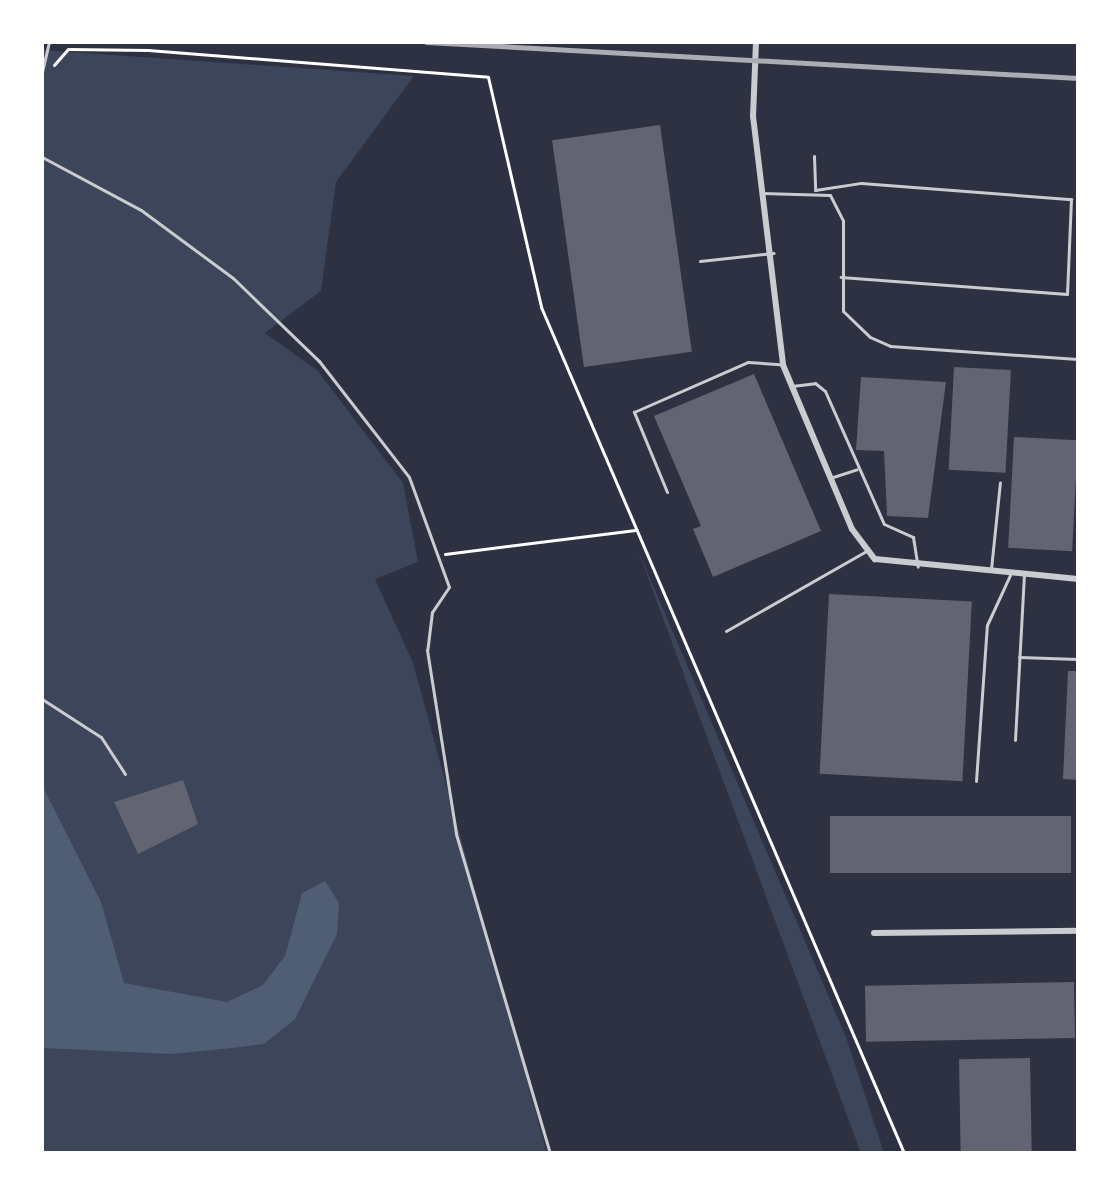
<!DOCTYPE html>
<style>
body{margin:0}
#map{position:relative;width:1120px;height:1195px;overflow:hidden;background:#2d3142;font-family:"Noto Sans",sans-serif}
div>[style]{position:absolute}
.green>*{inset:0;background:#3c4559}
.water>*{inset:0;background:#4f5d75}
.building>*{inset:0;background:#626471;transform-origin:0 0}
.path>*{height:3px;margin:-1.5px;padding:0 1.5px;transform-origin:1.5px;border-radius:1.5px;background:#fff}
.service>*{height:3px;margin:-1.5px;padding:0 1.5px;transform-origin:1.5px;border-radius:1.5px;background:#caccd0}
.minor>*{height:6px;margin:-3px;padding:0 3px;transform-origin:3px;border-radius:3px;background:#caccd0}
.rail>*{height:5px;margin:-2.5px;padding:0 2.5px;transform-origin:2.5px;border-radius:2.5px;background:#abadb3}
span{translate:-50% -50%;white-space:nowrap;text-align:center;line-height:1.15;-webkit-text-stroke:6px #fff;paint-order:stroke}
.frame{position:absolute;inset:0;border:44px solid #fff;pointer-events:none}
</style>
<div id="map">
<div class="green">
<i style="clip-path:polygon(42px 50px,414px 76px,336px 182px,321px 291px,265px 333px,317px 370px,403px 483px,418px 562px,375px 579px,413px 663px,547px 1153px,42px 1153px)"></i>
<i style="clip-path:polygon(637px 548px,846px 1037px,884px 1153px,861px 1153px)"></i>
</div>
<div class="water">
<i style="clip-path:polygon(42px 785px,101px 902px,124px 983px,227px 1002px,263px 985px,285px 956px,302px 893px,325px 881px,339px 903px,337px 934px,295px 1019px,264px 1044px,232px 1048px,172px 1054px,42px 1048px)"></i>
</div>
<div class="building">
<i style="left:660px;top:125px;width:229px;height:109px;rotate:82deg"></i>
<i style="left:954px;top:367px;width:57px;height:103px;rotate:3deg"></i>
<i style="clip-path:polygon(754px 374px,821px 531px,713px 577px,693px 529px,701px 526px,654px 416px)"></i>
<i style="clip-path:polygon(861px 377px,946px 382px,928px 518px,887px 516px,884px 451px,856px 450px)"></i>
<i style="left:1014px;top:437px;width:64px;height:111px;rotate:3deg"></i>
<i style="left:829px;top:594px;width:143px;height:180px;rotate:3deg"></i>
<i style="clip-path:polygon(1068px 671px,1078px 671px,1078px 780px,1063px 779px)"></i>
<i style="clip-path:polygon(183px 780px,198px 824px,138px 854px,114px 802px)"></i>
<i style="left:830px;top:816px;width:241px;height:57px"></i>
<i style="left:1074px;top:982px;width:56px;height:209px;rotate:89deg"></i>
<i style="left:1030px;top:1058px;width:95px;height:71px;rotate:89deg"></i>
</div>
<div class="path">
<i style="left:54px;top:65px;width:21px;rotate:-49deg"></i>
<i style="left:68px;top:49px;width:80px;rotate:0.7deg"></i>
<i style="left:148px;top:50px;width:341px;rotate:4.5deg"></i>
<i style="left:488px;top:77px;width:236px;rotate:77deg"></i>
<i style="left:541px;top:307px;width:921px;rotate:66.78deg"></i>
<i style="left:445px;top:554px;width:192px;rotate:-7.2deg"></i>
</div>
<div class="service">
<i style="left:42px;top:72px;width:31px;rotate:-77deg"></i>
<i style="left:814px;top:156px;width:34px;rotate:88deg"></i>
<i style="left:815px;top:190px;width:47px;rotate:-8.7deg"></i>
<i style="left:861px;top:183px;width:211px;rotate:4.4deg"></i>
<i style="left:1071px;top:199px;width:95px;rotate:92.4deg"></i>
<i style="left:1067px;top:294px;width:227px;rotate:-175.7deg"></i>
<i style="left:42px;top:157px;width:112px;rotate:28.2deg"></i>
<i style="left:141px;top:210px;width:114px;rotate:36.5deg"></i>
<i style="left:233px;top:278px;width:120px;rotate:44deg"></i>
<i style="left:319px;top:361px;width:147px;rotate:52.2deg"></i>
<i style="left:409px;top:477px;width:117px;rotate:70deg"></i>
<i style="left:449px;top:587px;width:30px;rotate:124deg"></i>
<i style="left:432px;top:612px;width:38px;rotate:97deg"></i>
<i style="left:427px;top:650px;width:186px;rotate:81deg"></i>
<i style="left:456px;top:834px;width:333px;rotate:73.6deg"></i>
<i style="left:762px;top:193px;width:68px;rotate:1.7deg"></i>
<i style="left:830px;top:195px;width:29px;rotate:63deg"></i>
<i style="left:843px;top:221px;width:90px;rotate:90deg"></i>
<i style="left:843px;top:311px;width:37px;rotate:44deg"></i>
<i style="left:870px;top:337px;width:22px;rotate:24deg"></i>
<i style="left:890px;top:346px;width:188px;rotate:4deg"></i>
<i style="left:700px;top:261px;width:74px;rotate:-6.2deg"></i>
<i style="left:792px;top:386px;width:23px;rotate:-7deg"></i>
<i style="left:815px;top:383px;width:13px;rotate:39deg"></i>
<i style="left:825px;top:391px;width:145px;rotate:66.1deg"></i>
<i style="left:884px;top:524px;width:32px;rotate:24deg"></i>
<i style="left:913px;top:537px;width:30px;rotate:81deg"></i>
<i style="left:830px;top:478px;width:28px;rotate:-18deg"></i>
<i style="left:667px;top:492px;width:87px;rotate:-112.4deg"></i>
<i style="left:634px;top:412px;width:124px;rotate:-23.7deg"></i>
<i style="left:748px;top:362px;width:32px;rotate:4deg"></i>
<i style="left:991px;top:569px;width:87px;rotate:-84.1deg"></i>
<i style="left:726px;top:631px;width:163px;rotate:-29.7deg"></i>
<i style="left:1019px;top:657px;width:59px;rotate:1.9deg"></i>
<i style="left:42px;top:699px;width:70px;rotate:32.8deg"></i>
<i style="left:101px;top:737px;width:44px;rotate:57deg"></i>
<i style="left:1015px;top:740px;width:164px;rotate:-86.9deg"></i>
<i style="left:976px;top:781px;width:156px;rotate:-86deg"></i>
<i style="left:987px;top:625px;width:55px;rotate:-65.3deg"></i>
</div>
<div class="minor">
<i style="left:756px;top:42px;width:74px;rotate:92.3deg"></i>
<i style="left:753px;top:116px;width:251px;rotate:83.1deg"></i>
<i style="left:783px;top:365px;width:178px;rotate:67.2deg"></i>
<i style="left:852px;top:529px;width:38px;rotate:53deg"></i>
<i style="left:875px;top:559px;width:204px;rotate:5.6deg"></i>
<i style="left:874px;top:933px;width:204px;rotate:-0.6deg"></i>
</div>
<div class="rail">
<i style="left:426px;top:42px;width:653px;rotate:3.16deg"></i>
</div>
<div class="frame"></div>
</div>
